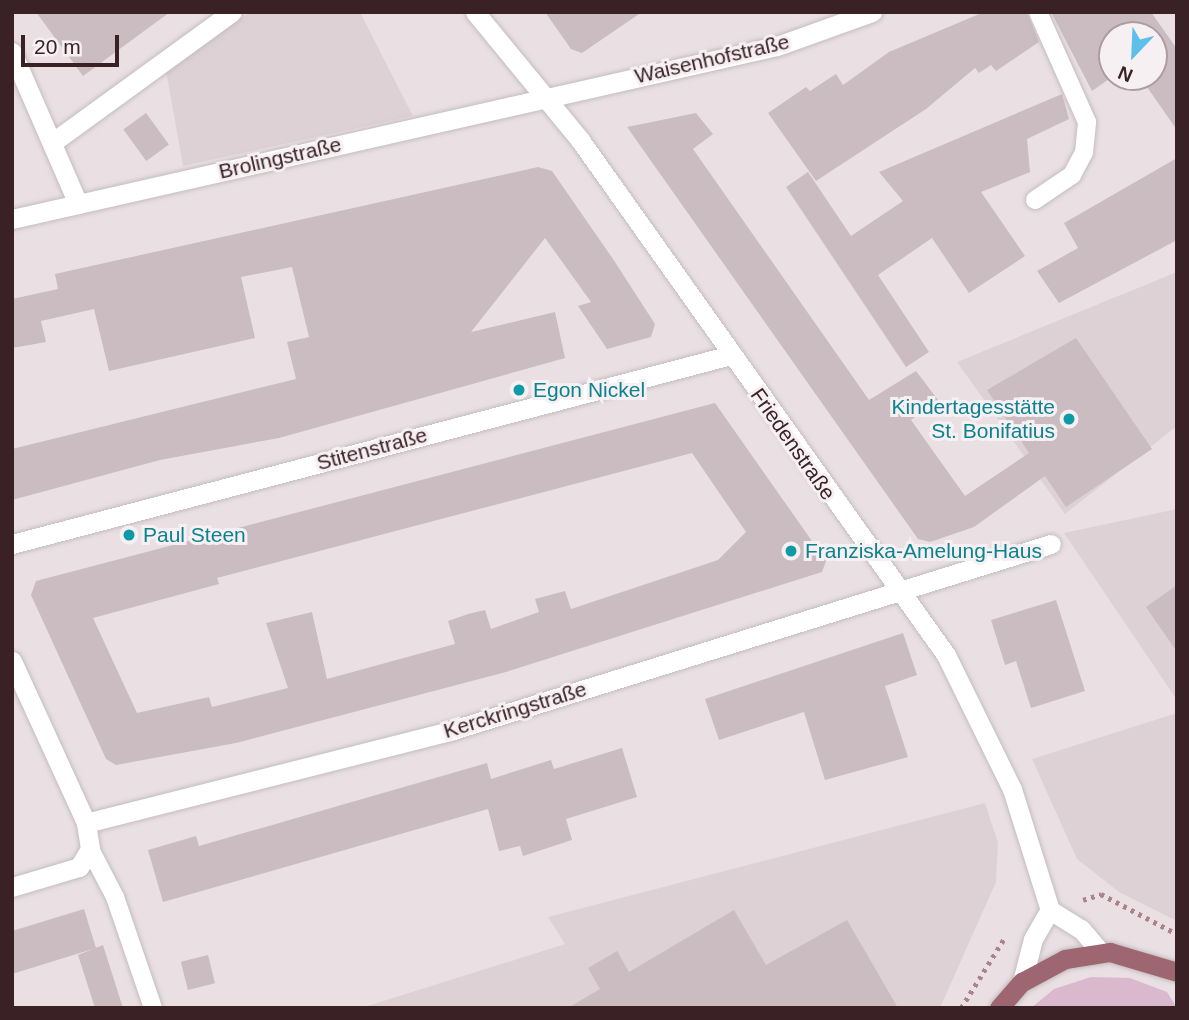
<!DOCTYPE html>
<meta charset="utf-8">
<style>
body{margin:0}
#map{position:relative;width:1189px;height:1020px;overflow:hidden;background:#eae0e4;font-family:Helvetica,sans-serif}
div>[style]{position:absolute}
.built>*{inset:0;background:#ddd1d6}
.green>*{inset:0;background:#dab9cf}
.building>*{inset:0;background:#cabcc1;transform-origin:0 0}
.path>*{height:4.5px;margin-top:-2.25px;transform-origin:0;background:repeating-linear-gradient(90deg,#ac828d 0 3.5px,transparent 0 8.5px)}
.roads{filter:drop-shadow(0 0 2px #c4bcbe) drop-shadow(0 0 2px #c4bcbe)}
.service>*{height:18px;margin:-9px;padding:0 9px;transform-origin:9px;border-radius:9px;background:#fff}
.minor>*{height:19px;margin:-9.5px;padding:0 9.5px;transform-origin:9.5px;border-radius:9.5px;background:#fff}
.primary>*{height:19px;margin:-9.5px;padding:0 9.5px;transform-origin:9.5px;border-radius:9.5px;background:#9d6671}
.dots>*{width:19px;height:19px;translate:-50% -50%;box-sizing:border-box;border:4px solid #f7f0f3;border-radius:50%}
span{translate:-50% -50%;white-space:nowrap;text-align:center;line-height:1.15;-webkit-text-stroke:6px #f7f0f3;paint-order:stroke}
.street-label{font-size:21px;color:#392126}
.culture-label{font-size:21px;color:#0d838f}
.left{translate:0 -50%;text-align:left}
.right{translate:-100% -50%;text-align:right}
.frame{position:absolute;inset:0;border:14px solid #392126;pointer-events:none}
.north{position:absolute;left:1098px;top:21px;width:70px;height:70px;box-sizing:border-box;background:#f7f0f3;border:2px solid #ab9da1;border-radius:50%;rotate:203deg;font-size:19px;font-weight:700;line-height:28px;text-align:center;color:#392126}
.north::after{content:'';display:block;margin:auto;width:24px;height:32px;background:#5ec0ea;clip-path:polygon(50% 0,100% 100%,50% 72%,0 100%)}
.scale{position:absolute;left:21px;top:35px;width:98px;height:32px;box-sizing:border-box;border:4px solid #392126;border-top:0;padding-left:9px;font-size:21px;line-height:24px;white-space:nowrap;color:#392126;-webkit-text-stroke:5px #f7f0f3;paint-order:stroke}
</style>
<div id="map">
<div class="built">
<i style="clip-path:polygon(250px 12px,360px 12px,413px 116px,183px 166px,166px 71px)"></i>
<i style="clip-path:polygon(1177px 272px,1177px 426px,1065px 514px,957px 362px)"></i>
<i style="clip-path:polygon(1177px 509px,1177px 700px,1064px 533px)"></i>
<i style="clip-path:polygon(1177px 713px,1177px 921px,1119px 892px,1077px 859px,1032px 759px)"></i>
<i style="clip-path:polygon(985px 803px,998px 843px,996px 882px,940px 1008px,361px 1008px,565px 944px,548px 917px)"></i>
</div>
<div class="green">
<i style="clip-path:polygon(1091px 977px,1130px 978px,1167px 992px,1177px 1008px,1031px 1008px,1054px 989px)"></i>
</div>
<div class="building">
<i style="clip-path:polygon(36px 12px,170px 12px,83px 76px)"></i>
<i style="clip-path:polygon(545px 12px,642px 12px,582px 53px,571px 49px)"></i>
<i style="clip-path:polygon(984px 12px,1027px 12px,1039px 42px,996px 71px,991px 65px,979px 73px,975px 68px,926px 109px,816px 181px,768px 113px,806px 87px,810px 91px,836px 74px,843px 85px,889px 52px)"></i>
<i style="clip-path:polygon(1051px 12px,1151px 12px,1177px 49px,1177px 130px,1140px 77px,1154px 77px,1154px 35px,1112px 35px,1112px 77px,1092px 91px)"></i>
<i style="clip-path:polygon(1062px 94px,1069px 119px,1027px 139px,1030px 172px,981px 192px,1025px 256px,969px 293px,932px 238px,878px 275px,929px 352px,906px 367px,786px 187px,808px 172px,851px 236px,903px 201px,879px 172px)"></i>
<i style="left:146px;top:113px;width:39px;height:28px;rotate:54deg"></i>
<i style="clip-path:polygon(696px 113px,713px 134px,693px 149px,869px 400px,916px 371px,938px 400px,911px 420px,965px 496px,1029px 453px,987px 390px,1076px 338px,1152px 449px,1066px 507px,1045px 476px,974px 527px,930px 542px,918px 539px,627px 127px)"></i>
<i style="clip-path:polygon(1177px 158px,1177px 240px,1059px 303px,1037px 271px,1078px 248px,1064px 223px)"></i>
<i style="clip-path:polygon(538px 167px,552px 171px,613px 259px,655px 324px,651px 337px,607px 349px,578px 306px,591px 302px,545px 238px,471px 332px,555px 312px,565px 358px,279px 438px,160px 460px,12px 500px,12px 449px,296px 379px,287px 342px,309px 337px,292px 267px,241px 277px,255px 338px,109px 371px,94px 309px,41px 321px,46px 342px,12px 348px,12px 299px,58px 289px,55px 274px)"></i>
<i style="clip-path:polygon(evenodd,715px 403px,826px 561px,822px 572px,506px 672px,236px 743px,116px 765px,106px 759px,31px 595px,36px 581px,715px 403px,692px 453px,746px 532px,718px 560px,571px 609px,565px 591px,535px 599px,539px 612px,491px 629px,485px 610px,468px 614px,448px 621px,455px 644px,389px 662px,327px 679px,312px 612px,266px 623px,288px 688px,212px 707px,209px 697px,137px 713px,93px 618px,219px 584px,217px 578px,692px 453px)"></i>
<i style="clip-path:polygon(1177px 585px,1177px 652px,1146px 607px)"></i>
<i style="clip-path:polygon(1056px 600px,1085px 691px,1031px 708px,1016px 661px,1005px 665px,991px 620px)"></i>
<i style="clip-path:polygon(903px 633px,917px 675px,885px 686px,908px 757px,825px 780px,804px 712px,719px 740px,705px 699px)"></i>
<i style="clip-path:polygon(622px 748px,637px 797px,566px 819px,572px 840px,523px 856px,520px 846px,499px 851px,488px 809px,163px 902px,148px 850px,196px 836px,199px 846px,487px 763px,491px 779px,551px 760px,554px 769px)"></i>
<i style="clip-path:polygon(84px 909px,96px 948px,12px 974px,12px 931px)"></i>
<i style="clip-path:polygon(734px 910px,766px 965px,847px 920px,898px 1008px,568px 1008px,600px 989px,588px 968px,617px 951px,629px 972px)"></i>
<i style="clip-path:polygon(103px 945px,123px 1008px,95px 1008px,78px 955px)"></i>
<i style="left:208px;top:955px;width:29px;height:28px;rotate:76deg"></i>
</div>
<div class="path">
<i style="left:1083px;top:900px;width:19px;rotate:-18deg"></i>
<i style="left:1101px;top:894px;width:86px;rotate:27.8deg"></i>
<i style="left:961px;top:1008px;width:84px;rotate:-58.2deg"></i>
</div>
<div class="roads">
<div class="service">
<i style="left:1035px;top:200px;width:45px;rotate:-34deg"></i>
<i style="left:1072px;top:175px;width:26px;rotate:-62deg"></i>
<i style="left:1084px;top:152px;width:30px;rotate:-84deg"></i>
<i style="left:1087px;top:122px;width:120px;rotate:-114deg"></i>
<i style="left:90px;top:849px;width:54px;rotate:62.5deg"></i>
<i style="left:115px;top:897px;width:117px;rotate:71.1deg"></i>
</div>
<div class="minor">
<i style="left:475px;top:12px;width:166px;rotate:50.6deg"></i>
<i style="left:580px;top:140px;width:632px;rotate:54.6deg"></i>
<i style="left:946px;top:655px;width:149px;rotate:63.8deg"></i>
<i style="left:1012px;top:789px;width:127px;rotate:72.6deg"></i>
<i style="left:1050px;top:910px;width:36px;rotate:32deg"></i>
<i style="left:1081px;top:929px;width:30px;rotate:50deg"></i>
<i style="left:12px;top:52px;width:166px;rotate:66.5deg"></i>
<i style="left:53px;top:142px;width:221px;rotate:-36deg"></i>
<i style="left:12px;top:219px;width:784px;rotate:-12.74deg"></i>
<i style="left:777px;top:46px;width:101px;rotate:-19.7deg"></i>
<i style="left:12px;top:544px;width:743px;rotate:-14.73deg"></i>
<i style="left:12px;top:661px;width:178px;rotate:65.4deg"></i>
<i style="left:86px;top:823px;width:26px;rotate:81deg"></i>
<i style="left:90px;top:849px;width:21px;rotate:121deg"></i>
<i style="left:79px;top:867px;width:70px;rotate:163.4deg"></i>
<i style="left:86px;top:823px;width:379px;rotate:-14.2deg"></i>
<i style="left:453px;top:730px;width:626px;rotate:-17.28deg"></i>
<i style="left:1022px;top:982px;width:44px;rotate:-75.7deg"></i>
<i style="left:1033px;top:939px;width:34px;rotate:-60deg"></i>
</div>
<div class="primary">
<i style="left:999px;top:1008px;width:35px;rotate:-49deg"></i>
<i style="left:1022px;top:982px;width:49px;rotate:-28.1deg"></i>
<i style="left:1065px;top:959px;width:46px;rotate:-8.8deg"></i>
<i style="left:1110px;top:952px;width:70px;rotate:16.6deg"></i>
</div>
</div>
<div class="dots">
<i style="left:519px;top:390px;background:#0f9aa8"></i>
<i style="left:1069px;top:419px;background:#0f9aa8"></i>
<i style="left:129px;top:535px;background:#0f9aa8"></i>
<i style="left:791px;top:551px;background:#0f9aa8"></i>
</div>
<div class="street-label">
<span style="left:712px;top:59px;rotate:-13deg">Waisenhofstraße</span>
<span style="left:280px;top:158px;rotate:-13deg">Brolingstraße</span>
<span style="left:793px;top:444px;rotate:55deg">Friedenstraße</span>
<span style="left:372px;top:449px;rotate:-15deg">Stitenstraße</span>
<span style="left:515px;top:710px;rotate:-17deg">Kerckringstraße</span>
</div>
<div class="culture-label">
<span class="left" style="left:533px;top:390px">Egon Nickel</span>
<span class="right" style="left:1055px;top:419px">Kindertagesstätte<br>St. Bonifatius</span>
<span class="left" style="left:143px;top:535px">Paul Steen</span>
<span class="left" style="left:805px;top:551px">Franziska-Amelung-Haus</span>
</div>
<div class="frame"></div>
<div class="north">N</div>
<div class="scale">20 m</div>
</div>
